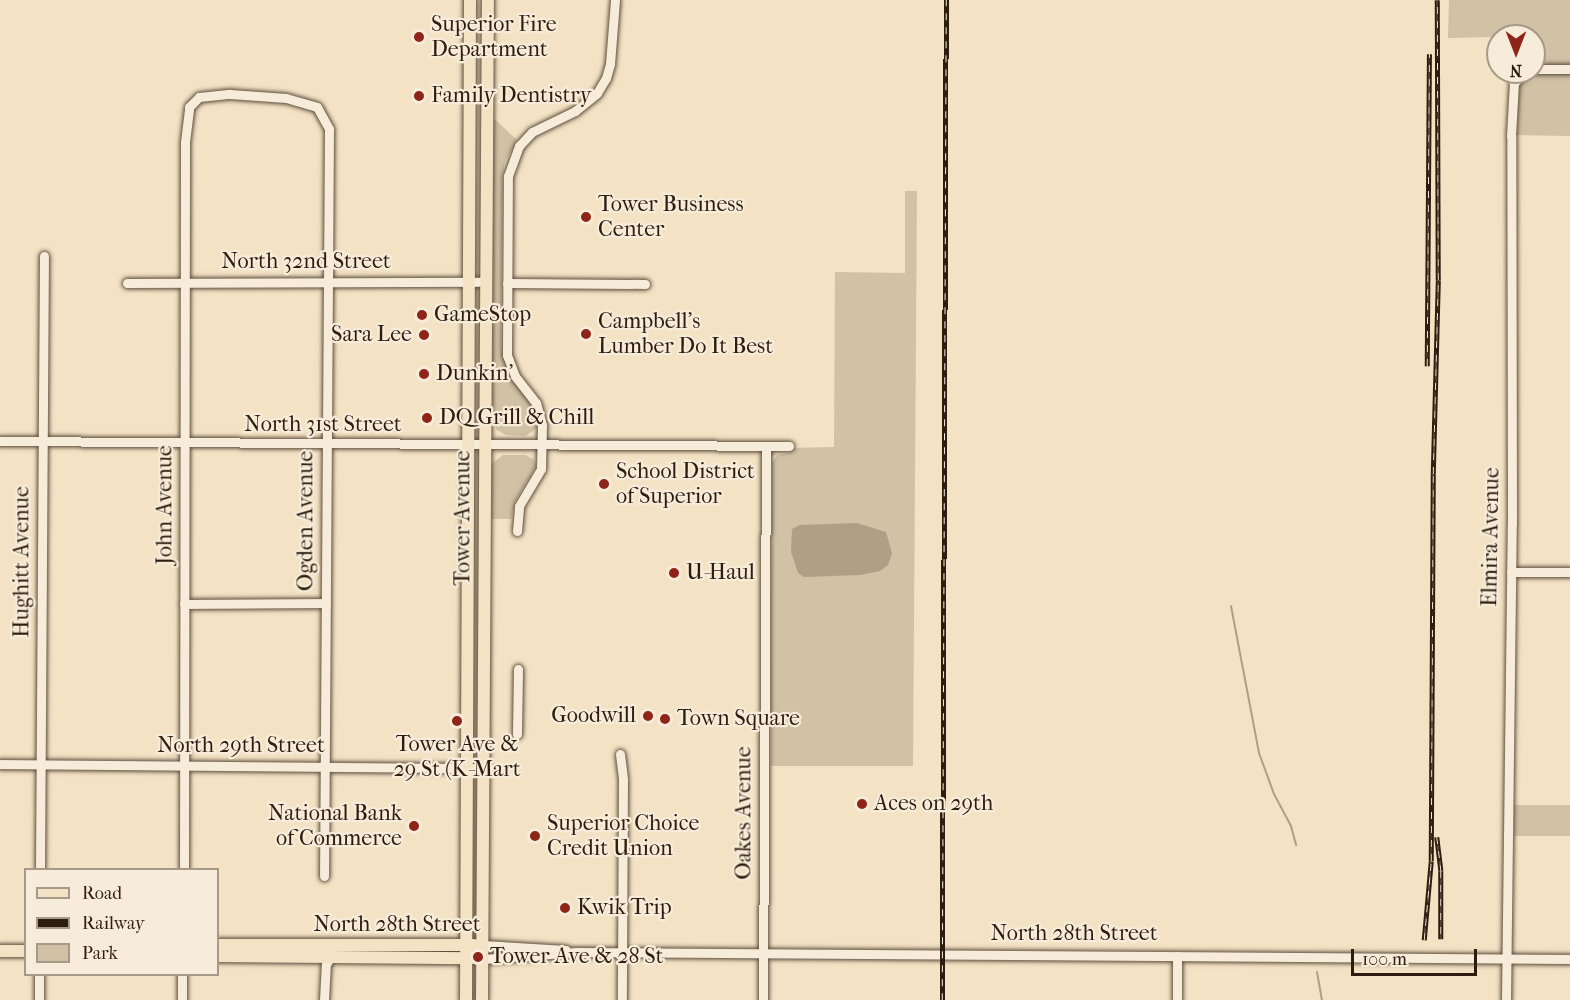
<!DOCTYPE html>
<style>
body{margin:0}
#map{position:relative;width:1570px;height:1000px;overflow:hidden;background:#f3e2c4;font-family:"IM FELL French Canon",serif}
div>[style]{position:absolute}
.green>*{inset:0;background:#d1c1a5;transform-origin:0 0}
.water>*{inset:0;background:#b09f86}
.stream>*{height:2px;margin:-1px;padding:0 1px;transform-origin:1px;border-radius:1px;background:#b09f86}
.roads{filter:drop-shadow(0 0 2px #5e4e3c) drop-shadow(0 0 2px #5e4e3c)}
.minor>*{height:9px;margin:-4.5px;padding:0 4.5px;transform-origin:4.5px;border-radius:4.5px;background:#f7ecd9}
.major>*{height:12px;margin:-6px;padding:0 6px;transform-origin:6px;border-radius:6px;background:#f3e2c4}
.rail>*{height:4.5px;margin-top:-2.25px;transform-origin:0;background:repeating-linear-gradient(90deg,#f7ecd9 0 7px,#2d1d0f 0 14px);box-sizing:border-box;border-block:2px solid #2d1d0f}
.dots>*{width:16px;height:16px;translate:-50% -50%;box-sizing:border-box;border:3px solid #f7ecd9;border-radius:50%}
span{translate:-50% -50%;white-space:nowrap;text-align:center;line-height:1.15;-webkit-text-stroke:4.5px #f7ecd9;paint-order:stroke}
.poi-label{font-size:22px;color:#2d1d0f}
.left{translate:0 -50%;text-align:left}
.right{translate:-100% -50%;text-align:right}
.street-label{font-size:22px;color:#2d1d0f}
.legend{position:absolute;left:24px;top:868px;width:195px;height:108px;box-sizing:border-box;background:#f7ecd9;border:2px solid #a69988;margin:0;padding:8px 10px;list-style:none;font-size:18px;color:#2d1d0f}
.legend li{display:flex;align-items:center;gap:12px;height:30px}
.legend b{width:30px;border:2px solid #a69988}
.north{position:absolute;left:1486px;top:24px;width:60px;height:60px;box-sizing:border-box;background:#f7ecd9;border:2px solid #a69988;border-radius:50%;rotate:180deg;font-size:16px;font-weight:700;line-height:24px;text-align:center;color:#2d1d0f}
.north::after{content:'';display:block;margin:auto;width:21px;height:27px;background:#8f2418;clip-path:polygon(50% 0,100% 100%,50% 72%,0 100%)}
.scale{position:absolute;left:1351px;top:949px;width:126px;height:27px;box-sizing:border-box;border:3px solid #2d1d0f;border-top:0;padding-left:8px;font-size:18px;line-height:21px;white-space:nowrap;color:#2d1d0f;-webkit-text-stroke:4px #f7ecd9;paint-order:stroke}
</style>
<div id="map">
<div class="green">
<i style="clip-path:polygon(1449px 0,1570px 0,1570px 136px,1515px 135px,1516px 72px,1534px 72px,1534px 36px,1448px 38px)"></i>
<i style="clip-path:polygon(491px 116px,517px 140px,505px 161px,502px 178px,501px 347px,508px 373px,528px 400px,535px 416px,536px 429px,525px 436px,506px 435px,497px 430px,494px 424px,490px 385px)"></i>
<i style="clip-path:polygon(905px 191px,917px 191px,913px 766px,771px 766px,772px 463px,777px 455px,789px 453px,789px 448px,834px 447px,835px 272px,905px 273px)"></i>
<i style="clip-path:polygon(503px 455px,526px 455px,534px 460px,536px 466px,515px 501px,511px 519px,489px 519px,490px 465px)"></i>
<i style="left:1514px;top:805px;width:56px;height:31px"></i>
</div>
<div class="water">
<i style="clip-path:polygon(857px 523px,886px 532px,892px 553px,888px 565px,880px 571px,860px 575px,804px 577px,798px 573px,791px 552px,792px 529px,800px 525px)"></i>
</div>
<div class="stream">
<i style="left:1231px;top:606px;width:150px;rotate:79.2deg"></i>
<i style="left:1259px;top:753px;width:44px;rotate:69.9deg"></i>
<i style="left:1274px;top:794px;width:36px;rotate:62deg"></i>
<i style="left:1291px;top:826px;width:20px;rotate:75deg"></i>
<i style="left:1317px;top:972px;width:28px;rotate:80deg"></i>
</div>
<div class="roads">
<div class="minor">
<i style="left:1534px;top:69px;width:36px"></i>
<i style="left:127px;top:283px;width:359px;rotate:-0.2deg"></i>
<i style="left:507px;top:283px;width:138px;rotate:0.4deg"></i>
<i style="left:0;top:441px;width:789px;rotate:0.36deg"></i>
<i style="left:517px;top:531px;width:25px;rotate:-85deg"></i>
<i style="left:519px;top:506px;width:43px;rotate:-59.3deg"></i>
<i style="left:541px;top:469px;width:44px;rotate:-88.7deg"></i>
<i style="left:542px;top:425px;width:23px;rotate:-105deg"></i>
<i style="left:536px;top:403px;width:34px;rotate:-128deg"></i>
<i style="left:515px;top:376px;width:22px;rotate:-111deg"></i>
<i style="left:507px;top:355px;width:179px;rotate:-89.7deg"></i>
<i style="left:508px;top:176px;width:32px;rotate:-70deg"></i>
<i style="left:519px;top:146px;width:19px;rotate:-47deg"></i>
<i style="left:532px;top:132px;width:48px;rotate:-26deg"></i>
<i style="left:575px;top:111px;width:28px;rotate:-39deg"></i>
<i style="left:597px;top:93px;width:17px;rotate:-59deg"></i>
<i style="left:606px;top:78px;width:15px;rotate:-74deg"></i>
<i style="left:610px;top:64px;width:64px;rotate:-85.5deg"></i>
<i style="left:1511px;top:572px;width:59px"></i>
<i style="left:184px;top:604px;width:142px;rotate:-0.4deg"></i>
<i style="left:517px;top:734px;width:65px;rotate:-89.1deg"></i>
<i style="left:620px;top:754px;width:26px;rotate:83deg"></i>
<i style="left:623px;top:780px;width:220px;rotate:90.3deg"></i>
<i style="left:0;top:764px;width:482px;rotate:0.5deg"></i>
<i style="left:40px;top:870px;width:614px;rotate:-89.63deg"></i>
<i style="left:184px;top:870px;width:728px;rotate:-89.92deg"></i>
<i style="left:185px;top:142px;width:35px;rotate:-83deg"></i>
<i style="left:189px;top:107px;width:14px;rotate:-45deg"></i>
<i style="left:199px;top:97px;width:31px;rotate:-6deg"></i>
<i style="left:230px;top:94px;width:56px;rotate:4.1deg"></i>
<i style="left:286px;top:98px;width:32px;rotate:16deg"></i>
<i style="left:317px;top:107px;width:25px;rotate:61deg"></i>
<i style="left:329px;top:129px;width:747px;rotate:90.38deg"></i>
<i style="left:483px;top:945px;width:83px;rotate:3.4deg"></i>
<i style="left:1177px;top:956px;width:44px;rotate:90deg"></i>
<i style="left:483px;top:959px;width:94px;rotate:-4.3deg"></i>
<i style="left:577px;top:952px;width:993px;rotate:0.4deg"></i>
<i style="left:182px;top:974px;width:26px;rotate:90deg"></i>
<i style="left:39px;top:1000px;width:26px;rotate:-90deg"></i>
<i style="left:324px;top:1000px;width:36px;rotate:-87deg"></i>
<i style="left:326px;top:964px;width:12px;rotate:-55deg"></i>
<i style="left:763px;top:1000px;width:554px;rotate:-89.69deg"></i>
<i style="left:1506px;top:1000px;width:477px;rotate:-89.3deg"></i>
<i style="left:1512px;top:523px;width:387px;rotate:-90.1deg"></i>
<i style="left:1511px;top:136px;width:53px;rotate:-86.8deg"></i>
<i style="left:1514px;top:83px;width:16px;rotate:-45deg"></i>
</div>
<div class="major">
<i style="left:218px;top:945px;width:256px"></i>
<i style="left:0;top:951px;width:26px"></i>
<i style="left:218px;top:956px;width:253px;rotate:0.5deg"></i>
<i style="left:466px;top:1000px;width:1000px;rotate:-89.77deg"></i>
<i style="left:482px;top:1000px;width:1000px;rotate:-89.66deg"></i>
</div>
</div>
<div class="rail">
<i style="left:1427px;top:366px;width:312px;rotate:-89.6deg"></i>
<i style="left:1437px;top:837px;width:34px;rotate:83deg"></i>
<i style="left:1441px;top:871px;width:68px;rotate:90deg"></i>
<i style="left:1424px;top:940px;width:79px;rotate:-84.9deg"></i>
<i style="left:1431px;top:861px;width:387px;rotate:-89.7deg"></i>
<i style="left:1433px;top:474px;width:194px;rotate:-88.5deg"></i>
<i style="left:1438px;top:280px;width:280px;rotate:-90.2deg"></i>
<i style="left:942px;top:1000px;width:1000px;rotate:-89.77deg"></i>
</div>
<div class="dots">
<i style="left:419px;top:37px;background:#8f2418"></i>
<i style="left:419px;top:96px;background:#8f2418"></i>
<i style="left:586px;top:217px;background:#8f2418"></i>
<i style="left:422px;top:315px;background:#8f2418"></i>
<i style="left:586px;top:334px;background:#8f2418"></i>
<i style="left:424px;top:335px;background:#8f2418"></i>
<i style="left:424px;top:374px;background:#8f2418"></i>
<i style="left:427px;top:418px;background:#8f2418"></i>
<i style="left:604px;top:484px;background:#8f2418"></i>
<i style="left:674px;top:573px;background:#8f2418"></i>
<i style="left:648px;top:716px;background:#8f2418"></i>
<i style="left:665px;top:719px;background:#8f2418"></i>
<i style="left:457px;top:721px;background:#8f2418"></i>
<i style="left:862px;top:804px;background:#8f2418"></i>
<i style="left:414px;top:826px;background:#8f2418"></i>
<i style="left:535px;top:836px;background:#8f2418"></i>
<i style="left:565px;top:908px;background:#8f2418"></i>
<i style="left:478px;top:957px;background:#8f2418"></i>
</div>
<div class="poi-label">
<span class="left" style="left:431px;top:37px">Superior Fire<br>Department</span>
<span class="left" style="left:431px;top:96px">Family Dentistry</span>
<span class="left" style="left:598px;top:217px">Tower Business<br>Center</span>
<span class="left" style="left:434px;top:315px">GameStop</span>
<span class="left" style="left:598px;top:334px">Campbell's<br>Lumber Do It Best</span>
<span class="right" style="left:412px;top:335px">Sara Lee</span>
<span class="left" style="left:436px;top:374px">Dunkin'</span>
<span class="left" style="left:439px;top:418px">DQ Grill &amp; Chill</span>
<span class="left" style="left:616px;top:484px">School District<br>of Superior</span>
<span class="left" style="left:686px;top:573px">U-Haul</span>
<span class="right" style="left:636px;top:716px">Goodwill</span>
<span class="left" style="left:677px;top:719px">Town Square</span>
<span style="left:457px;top:757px">Tower Ave &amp;<br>29 St (K-Mart</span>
<span class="left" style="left:874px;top:804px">Aces on 29th</span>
<span class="right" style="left:402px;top:826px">National Bank<br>of Commerce</span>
<span class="left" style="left:547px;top:836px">Superior Choice<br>Credit Union</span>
<span class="left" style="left:577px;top:908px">Kwik Trip</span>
<span class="left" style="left:490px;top:957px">Tower Ave &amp; 28 St</span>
</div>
<div class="street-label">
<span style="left:306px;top:262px">North 32nd Street</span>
<span style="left:323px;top:425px">North 31st Street</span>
<span style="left:165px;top:505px;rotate:-90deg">John Avenue</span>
<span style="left:463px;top:518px;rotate:-90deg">Tower Avenue</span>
<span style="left:306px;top:521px;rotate:-90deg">Ogden Avenue</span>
<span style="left:1491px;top:537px;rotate:-89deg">Elmira Avenue</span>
<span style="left:22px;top:562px;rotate:-90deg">Hughitt Avenue</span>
<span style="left:241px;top:746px">North 29th Street</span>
<span style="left:744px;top:813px;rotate:-90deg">Oakes Avenue</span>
<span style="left:397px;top:925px">North 28th Street</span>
<span style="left:1074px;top:934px">North 28th Street</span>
</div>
<ul class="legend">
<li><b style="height:8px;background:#f3e2c4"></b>Road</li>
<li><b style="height:8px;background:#2d1d0f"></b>Railway</li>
<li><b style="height:16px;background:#d1c1a5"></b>Park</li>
</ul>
<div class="north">N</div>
<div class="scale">100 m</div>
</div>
